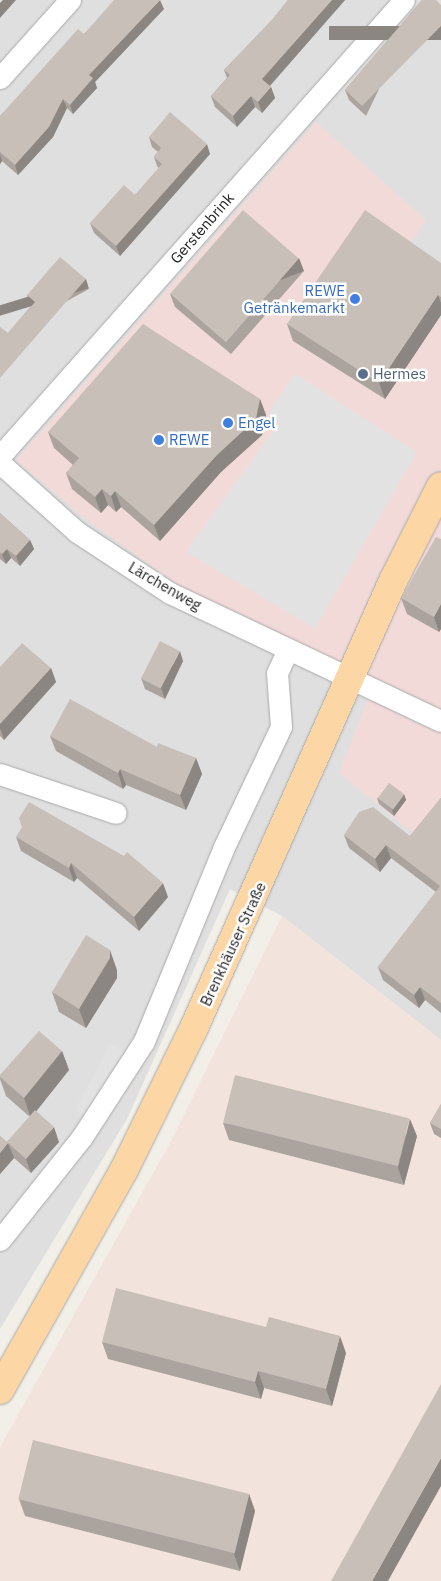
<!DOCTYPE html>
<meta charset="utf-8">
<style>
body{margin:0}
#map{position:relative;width:441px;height:1581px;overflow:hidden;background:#f2efe9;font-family:"IBM Plex Sans",sans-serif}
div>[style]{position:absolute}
.residential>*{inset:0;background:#e0dfdf}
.commercial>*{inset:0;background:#f2dad9}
.military>*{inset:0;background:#f3e3dd}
.parking>*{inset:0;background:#e2e2e2;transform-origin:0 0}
.roads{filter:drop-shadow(0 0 1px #a9a9a9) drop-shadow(0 0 1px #a9a9a9)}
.minor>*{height:21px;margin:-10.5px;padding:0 10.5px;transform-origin:10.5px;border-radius:10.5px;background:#fff}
.primary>*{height:28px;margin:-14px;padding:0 14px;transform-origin:14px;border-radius:14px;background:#fcd6a4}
.wall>*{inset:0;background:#aba49e}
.shaded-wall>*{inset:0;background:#8b8681;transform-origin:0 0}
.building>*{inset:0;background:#c7bfb8;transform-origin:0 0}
.dots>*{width:14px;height:14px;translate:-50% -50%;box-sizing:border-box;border:2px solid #fff;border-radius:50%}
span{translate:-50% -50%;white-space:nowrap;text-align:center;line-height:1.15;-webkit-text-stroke:5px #fff;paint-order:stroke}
.street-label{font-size:15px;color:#222}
.shop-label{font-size:15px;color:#366cbe}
.right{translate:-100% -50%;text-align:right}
.left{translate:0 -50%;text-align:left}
.service-label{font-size:15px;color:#4e5e75}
</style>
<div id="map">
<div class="residential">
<i style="clip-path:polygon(0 0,441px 0,441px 320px,386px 282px,316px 122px,375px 681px,441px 856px,441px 1040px,282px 916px,230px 889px,127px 1119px,0 1329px)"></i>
</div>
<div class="commercial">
<i style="clip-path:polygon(316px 122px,426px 220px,386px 282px,441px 320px,441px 856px,339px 773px,375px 681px,180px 586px,87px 520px,16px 460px)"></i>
</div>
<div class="military">
<i style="clip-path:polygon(282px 916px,441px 1040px,441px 1581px,0 1581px,0 1447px,171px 1141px)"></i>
</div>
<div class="parking">
<i style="clip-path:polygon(295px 374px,417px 452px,315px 628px,186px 552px,279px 423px,268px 414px)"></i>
<i style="left:110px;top:1044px;width:17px;height:75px;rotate:28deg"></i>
</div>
<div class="roads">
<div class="minor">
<i style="left:0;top:78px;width:105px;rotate:-48.1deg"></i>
<i style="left:0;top:456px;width:609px;rotate:-48.46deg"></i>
<i style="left:0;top:463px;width:103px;rotate:41.9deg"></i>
<i style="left:77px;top:532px;width:111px;rotate:33.3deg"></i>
<i style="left:170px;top:593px;width:300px;rotate:25.3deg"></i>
<i style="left:0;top:774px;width:122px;rotate:18.6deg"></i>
<i style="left:0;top:1240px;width:132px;rotate:-51.5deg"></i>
<i style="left:82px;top:1137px;width:114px;rotate:-57.1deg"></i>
<i style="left:144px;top:1041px;width:208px;rotate:-67.6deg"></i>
<i style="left:223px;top:849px;width:135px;rotate:-64.6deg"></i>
<i style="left:281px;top:727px;width:54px;rotate:-94.2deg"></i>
<i style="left:277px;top:673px;width:26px;rotate:-65deg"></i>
</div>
<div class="primary">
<i style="left:0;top:1390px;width:253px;rotate:-60.6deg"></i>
<i style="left:124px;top:1170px;width:156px;rotate:-63.8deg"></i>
<i style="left:193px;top:1030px;width:492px;rotate:-66deg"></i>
<i style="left:393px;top:581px;width:106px;rotate:-63.2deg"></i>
</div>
</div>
<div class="wall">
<i style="clip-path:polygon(288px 0,345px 0,270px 86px,271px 87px,275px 98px,262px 113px,255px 107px,237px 127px,215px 107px,211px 96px,227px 78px,224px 70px,272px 20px)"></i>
<i style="clip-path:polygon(422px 0,366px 116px,349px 100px,345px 90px)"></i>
<i style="clip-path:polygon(164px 9px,95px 82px,97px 88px,73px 114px,67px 108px,53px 137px,18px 175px,2px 161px,0 164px,0 116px,84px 34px)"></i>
<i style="clip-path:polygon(149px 137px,210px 154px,120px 256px,94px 233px,90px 223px,135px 195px,159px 168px,157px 166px,154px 157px,158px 152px,152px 147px)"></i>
<i style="clip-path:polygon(441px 263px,441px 315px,385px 399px,293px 341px,287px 324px)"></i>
<i style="clip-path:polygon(304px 271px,231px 354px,175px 307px,170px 294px)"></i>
<i style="clip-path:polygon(89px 289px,8px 333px,32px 305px,30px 304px,27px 295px)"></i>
<i style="clip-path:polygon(260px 399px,266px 415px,262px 435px,221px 472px,160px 541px,121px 507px,116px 512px,108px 505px,101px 513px,72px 489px,66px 473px,73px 465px,54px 448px,48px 432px)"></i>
<i style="clip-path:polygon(0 513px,30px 540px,34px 549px,20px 566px,11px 558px,6px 564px,0 559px)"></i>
<i style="clip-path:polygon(441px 539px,441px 629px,439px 632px,407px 614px,401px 598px)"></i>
<i style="clip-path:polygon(183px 661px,165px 699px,145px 689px,141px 678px)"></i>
<i style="clip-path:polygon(0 667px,51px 668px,56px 682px,4px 740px,0 736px)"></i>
<i style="clip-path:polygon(50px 736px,157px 747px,196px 758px,202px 774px,186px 810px,126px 785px,123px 789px,56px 751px)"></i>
<i style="clip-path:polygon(404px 794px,406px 800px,394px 816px,379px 804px,377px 798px)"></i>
<i style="clip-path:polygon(441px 798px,441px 1013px,425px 1000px,419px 1008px,383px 980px,378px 967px,436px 892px,391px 858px,380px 872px,349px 848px,344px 835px,410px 836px)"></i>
<i style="clip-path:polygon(16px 837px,168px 897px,139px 931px,77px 878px,74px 882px,21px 851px)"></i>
<i style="clip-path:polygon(117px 970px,117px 978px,86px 1028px,59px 1012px,52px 992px)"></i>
<i style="clip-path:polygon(62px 1051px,69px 1070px,36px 1111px,59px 1142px,31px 1173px,14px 1158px,0 1174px,0 1136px,7px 1142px,30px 1117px,6px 1096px,0 1079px,0 1075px)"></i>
<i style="clip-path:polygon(441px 1104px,441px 1138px,434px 1134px,430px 1123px)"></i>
<i style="clip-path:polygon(223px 1123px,417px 1136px,404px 1185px,229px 1140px)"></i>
<i style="clip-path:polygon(102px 1342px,346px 1353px,332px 1406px,264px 1388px,261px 1399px,108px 1359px)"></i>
<i style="clip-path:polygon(249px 1494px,255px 1511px,240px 1571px,25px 1516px,19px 1499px)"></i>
</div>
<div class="shaded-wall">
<i style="clip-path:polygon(3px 0,16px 0,0 18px,0 3px)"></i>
<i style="clip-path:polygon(160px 0,164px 9px,95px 82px,97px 88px,73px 114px,70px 105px,89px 75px)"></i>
<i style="clip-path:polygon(332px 0,345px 0,266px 90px,262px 79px)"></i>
<i style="left:441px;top:26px;width:14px;height:112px;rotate:90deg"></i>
<i style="clip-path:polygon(271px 87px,275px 98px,262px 113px,258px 102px)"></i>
<i style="clip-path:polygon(251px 96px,255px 107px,237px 127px,233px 116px)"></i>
<i style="clip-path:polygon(63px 99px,67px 108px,53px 137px,18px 175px,15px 165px)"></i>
<i style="clip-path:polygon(207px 144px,210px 154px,120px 256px,116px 246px)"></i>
<i style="clip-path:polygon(0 154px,2px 161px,0 164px)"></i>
<i style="left:299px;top:258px;width:14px;height:111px;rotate:69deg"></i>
<i style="left:86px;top:279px;width:10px;height:131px;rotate:73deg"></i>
<i style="clip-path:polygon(438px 295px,441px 303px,441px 315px,385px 399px,379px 383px)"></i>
<i style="clip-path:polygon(260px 399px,266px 415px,262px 435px,221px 472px,160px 541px,154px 525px,216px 456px)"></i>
<i style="clip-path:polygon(102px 489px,108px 505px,101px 513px,95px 497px)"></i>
<i style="clip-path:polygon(115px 491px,121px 507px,116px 512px,111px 496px)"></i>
<i style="clip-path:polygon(30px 540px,34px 549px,20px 566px,16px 556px)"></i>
<i style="clip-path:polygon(7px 549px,11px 558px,6px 564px,2px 554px)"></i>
<i style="clip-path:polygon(441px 604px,441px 629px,439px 632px,434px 617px)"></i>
<i style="clip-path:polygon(180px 651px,183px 661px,165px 699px,161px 688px)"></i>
<i style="clip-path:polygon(51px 668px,56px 682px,4px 740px,0 728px,0 724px)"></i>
<i style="clip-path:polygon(196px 758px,202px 774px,186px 810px,180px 795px)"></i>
<i style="clip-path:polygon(120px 769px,126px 785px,123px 789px,118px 773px)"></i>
<i style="clip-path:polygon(404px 794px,406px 800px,394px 816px,392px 810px)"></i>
<i style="clip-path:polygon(386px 845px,391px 858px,380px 872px,375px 859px)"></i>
<i style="clip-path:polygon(71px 863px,77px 878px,74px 882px,69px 868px)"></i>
<i style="clip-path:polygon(163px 883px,168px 897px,139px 931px,134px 917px)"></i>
<i style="clip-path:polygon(110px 950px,117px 970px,117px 978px,86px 1028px,79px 1009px)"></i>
<i style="clip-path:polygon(420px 987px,425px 1000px,419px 1008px,414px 995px)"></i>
<i style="clip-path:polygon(62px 1051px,69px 1070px,31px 1118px,24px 1098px)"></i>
<i style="clip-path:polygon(410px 1119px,417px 1136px,404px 1185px,398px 1168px)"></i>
<i style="clip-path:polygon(54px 1127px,59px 1142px,31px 1173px,26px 1159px)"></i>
<i style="clip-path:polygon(8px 1143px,14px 1158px,0 1174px,0 1153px)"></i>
<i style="clip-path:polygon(340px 1336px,346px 1353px,332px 1406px,326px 1389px)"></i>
<i style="clip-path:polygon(258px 1371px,264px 1388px,261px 1399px,255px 1382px)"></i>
<i style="clip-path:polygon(441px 1458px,441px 1486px,388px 1581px,372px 1581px)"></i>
<i style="clip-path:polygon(249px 1494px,255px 1511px,240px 1571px,234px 1554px)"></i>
</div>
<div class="building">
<i style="clip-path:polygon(114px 0,160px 0,89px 75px,93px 78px,70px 105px,63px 99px,49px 127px,15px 165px,0 152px,0 116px,78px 29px,84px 34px)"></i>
<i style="clip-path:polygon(288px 0,332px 0,262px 79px,271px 87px,258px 102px,251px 96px,233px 116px,211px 96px,230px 75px,224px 70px,272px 20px)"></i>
<i style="clip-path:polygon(422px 0,436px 0,441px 5px,441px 26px,362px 106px,345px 90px)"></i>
<i style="clip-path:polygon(170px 112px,207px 144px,116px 246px,90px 223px,124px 185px,135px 195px,162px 164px,154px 157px,161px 148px,149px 137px)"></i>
<i style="left:243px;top:210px;width:74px;height:111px;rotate:41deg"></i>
<i style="clip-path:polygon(365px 210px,441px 263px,441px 297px,438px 295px,379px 383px,287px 324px)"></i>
<i style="clip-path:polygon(60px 257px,86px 279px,0 378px,0 327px,8px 333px,35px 302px,27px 295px)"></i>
<i style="clip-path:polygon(143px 324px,260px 399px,256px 419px,216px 456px,154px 525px,115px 491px,111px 496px,102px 489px,95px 497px,66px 473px,79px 458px,48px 432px)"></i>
<i style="clip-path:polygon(0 513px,30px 540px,16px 556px,7px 549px,2px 554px,0 552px)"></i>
<i style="clip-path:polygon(436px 537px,441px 539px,441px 604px,434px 617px,401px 598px)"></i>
<i style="left:160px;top:641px;width:22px;height:42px;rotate:27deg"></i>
<i style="clip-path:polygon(22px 643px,51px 668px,0 724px,0 667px)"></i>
<i style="clip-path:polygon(70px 699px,157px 747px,158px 743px,196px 758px,180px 795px,120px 769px,118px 773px,50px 736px)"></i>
<i style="left:389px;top:783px;width:19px;height:19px;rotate:36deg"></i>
<i style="clip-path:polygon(441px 798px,441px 1003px,420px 987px,414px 995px,378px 967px,440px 886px,386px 845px,375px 859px,344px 835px,359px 812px,373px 807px,410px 836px)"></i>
<i style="clip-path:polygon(29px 802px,124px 856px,127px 852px,163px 883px,134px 917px,71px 863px,69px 868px,16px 837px,22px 827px,19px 818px)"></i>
<i style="clip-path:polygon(86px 935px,110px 950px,110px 958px,79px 1009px,52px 992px)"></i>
<i style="clip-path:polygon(39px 1031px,62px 1051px,24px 1098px,0 1077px,0 1075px)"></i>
<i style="left:235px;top:1075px;width:180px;height:49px;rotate:14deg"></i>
<i style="clip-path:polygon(441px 1104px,441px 1129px,430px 1123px)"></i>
<i style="clip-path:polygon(35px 1110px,54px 1127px,26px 1159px,8px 1143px,0 1153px,0 1136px,7px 1142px)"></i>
<i style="clip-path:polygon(116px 1288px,266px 1327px,269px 1317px,340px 1336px,326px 1389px,258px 1371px,255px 1382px,102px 1342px)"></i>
<i style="clip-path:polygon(441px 1384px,441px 1458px,372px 1581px,331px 1581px)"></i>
<i style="left:33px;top:1440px;width:223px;height:61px;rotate:14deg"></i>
</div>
<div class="dots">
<i style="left:355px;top:299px;background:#3f7fe0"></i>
<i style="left:363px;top:374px;background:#5c6f8a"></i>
<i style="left:228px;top:423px;background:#3f7fe0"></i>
<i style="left:159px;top:440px;background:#3f7fe0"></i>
</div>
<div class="street-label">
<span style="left:202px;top:228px;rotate:-49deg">Gerstenbrink</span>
<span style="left:165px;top:586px;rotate:30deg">Lärchenweg</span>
<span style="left:233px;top:944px;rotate:-65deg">Brenkhäuser Straße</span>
</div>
<div class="shop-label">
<span class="right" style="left:345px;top:299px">REWE<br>Getränkemarkt</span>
<span class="left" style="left:238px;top:423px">Engel</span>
<span class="left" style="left:169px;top:440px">REWE</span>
</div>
<div class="service-label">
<span class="left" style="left:373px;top:374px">Hermes</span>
</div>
</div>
